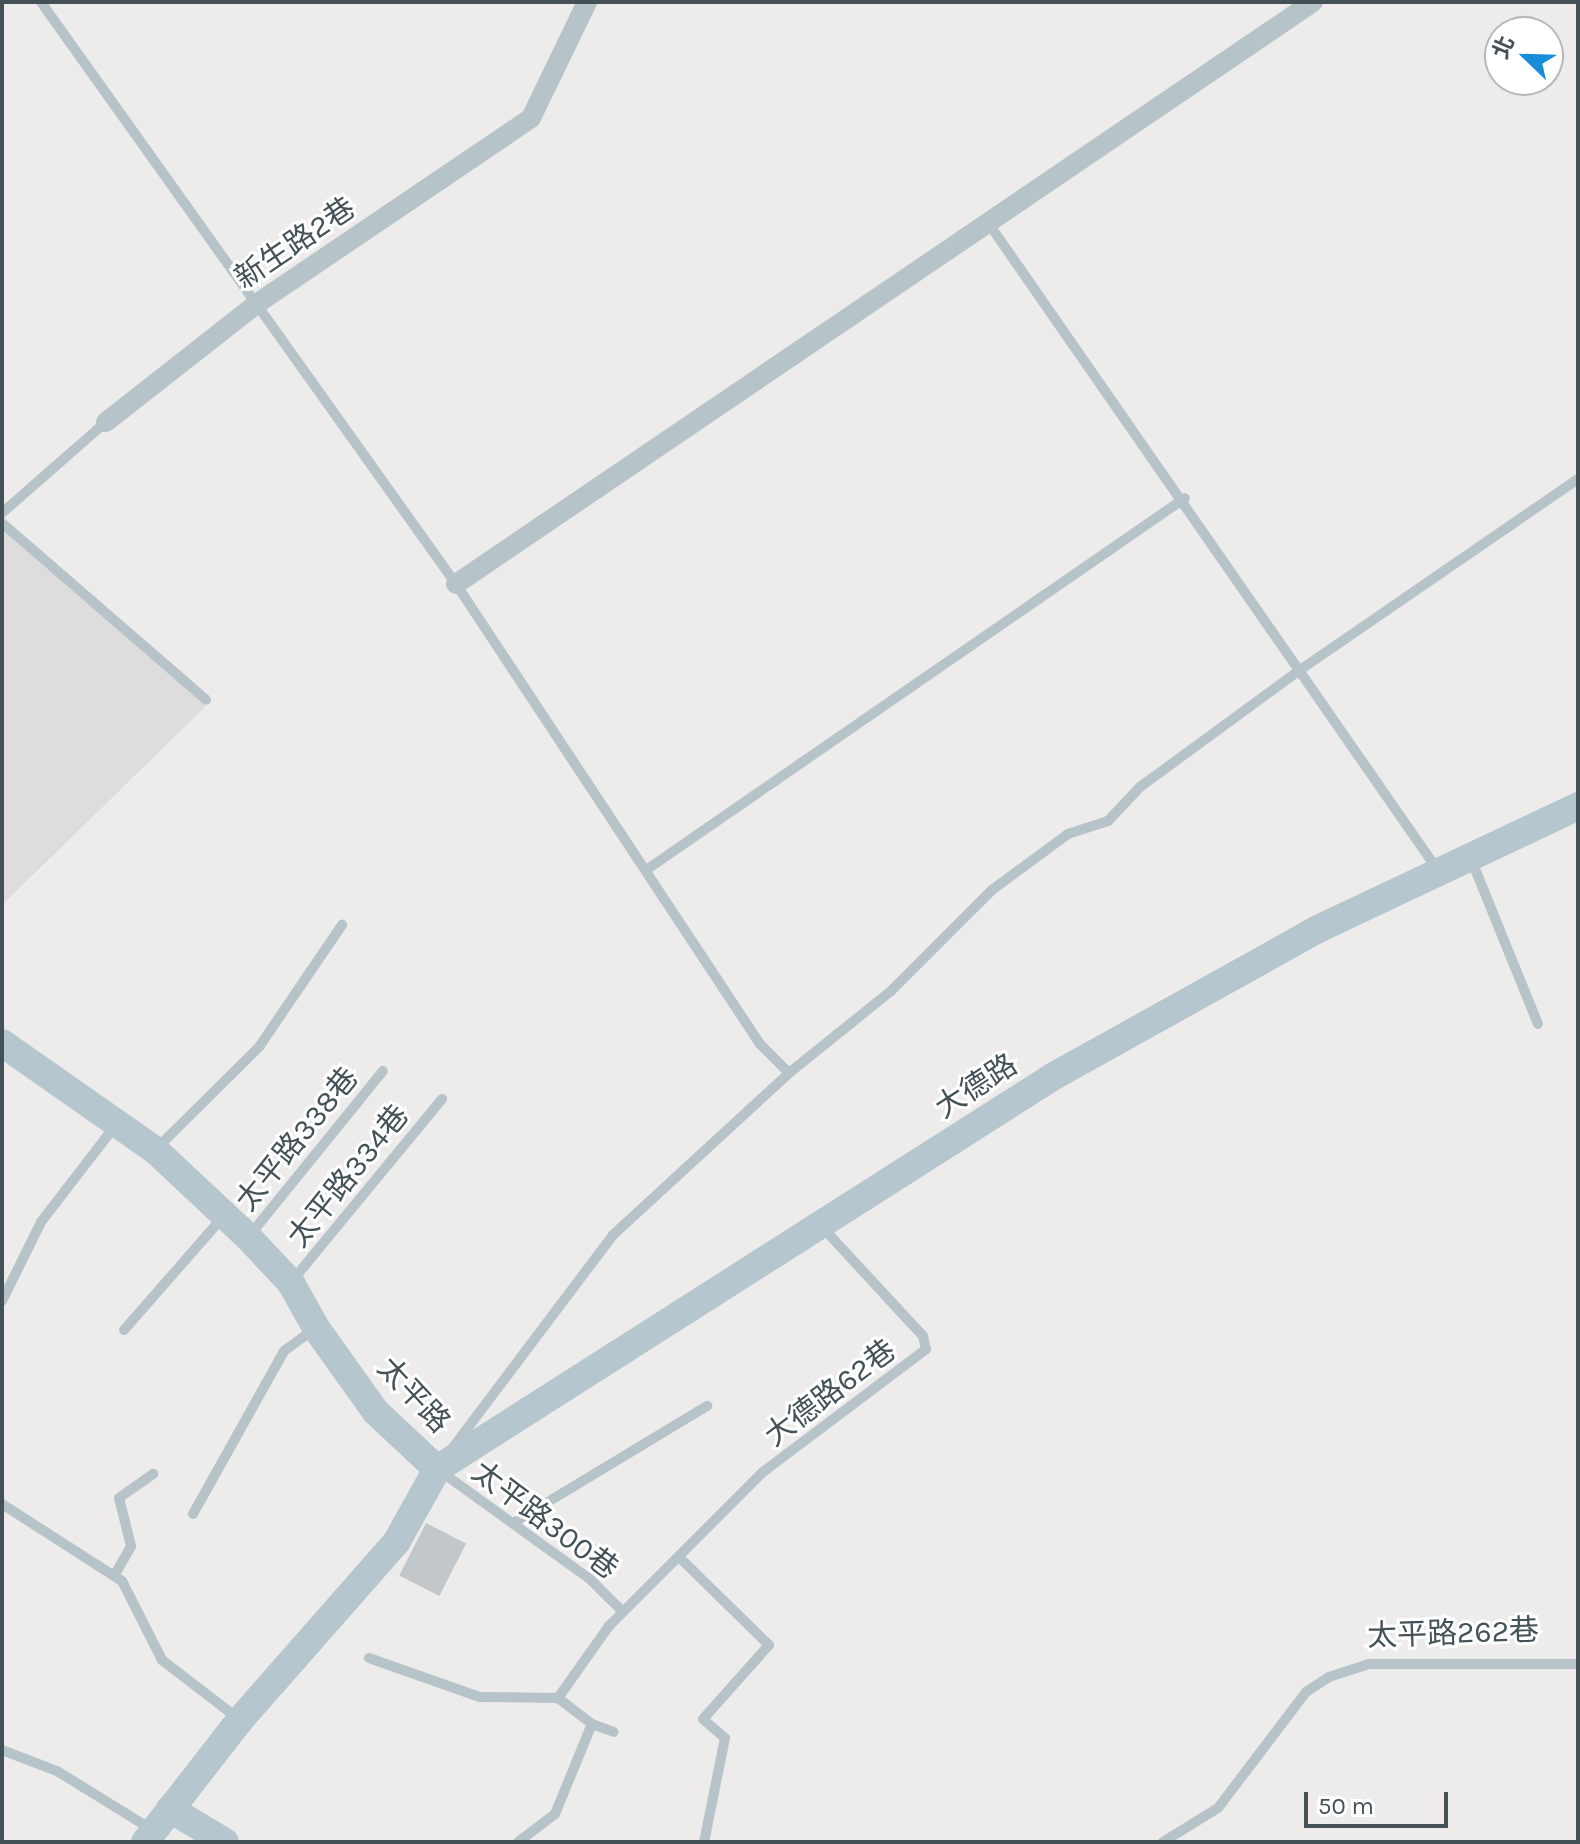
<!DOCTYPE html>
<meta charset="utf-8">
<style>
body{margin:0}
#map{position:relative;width:1580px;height:1844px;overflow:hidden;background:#eeebeb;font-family:Karla,"Noto Sans TC",sans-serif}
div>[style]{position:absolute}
.education>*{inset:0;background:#dfdcdd}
.building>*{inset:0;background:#c2c7cb;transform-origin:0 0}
.lane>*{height:10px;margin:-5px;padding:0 5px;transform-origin:5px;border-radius:5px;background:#b6c3c8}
.street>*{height:20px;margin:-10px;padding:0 10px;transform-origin:10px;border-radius:10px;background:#b6c3c8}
.secondary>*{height:28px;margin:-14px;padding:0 14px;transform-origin:14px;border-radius:14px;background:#b6c6ce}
span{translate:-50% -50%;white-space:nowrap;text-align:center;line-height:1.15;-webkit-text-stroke:6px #fff;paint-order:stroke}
.street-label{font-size:30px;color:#445258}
.frame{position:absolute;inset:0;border:4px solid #445258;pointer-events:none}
.north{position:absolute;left:1484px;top:16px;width:80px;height:80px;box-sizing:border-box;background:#fff;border:2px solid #b4babc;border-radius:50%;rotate:293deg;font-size:22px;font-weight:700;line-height:32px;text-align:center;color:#445258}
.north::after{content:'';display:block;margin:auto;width:28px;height:36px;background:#188edb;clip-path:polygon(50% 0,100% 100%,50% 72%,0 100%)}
.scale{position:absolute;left:1304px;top:1792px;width:144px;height:36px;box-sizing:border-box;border:4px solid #445258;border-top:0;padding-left:10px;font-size:24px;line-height:28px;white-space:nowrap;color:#445258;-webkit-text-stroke:6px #fff;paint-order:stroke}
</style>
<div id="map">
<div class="education">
<i style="clip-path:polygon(2px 530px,206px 706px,2px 905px)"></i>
</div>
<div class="building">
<i style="left:426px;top:1523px;width:45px;height:59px;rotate:27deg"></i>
</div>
<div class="lane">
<i style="left:41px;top:2px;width:715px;rotate:54.51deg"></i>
<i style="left:456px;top:584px;width:551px;rotate:56.54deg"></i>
<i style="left:760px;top:1044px;width:41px;rotate:45deg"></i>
<i style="left:989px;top:224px;width:785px;rotate:55.22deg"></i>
<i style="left:2px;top:513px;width:138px;rotate:-41.2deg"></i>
<i style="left:2px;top:523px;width:270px;rotate:40.9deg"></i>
<i style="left:1471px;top:859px;width:178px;rotate:67.9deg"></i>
<i style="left:649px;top:868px;width:651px;rotate:-34.62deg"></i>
<i style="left:156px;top:1149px;width:145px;rotate:-44.7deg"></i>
<i style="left:259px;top:1047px;width:148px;rotate:-55.8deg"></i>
<i style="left:250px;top:1235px;width:211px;rotate:-51deg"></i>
<i style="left:292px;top:1281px;width:236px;rotate:-50.5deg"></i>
<i style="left:2px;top:1301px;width:88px;rotate:-63.7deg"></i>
<i style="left:41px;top:1222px;width:121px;rotate:-52.4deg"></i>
<i style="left:124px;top:1330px;width:150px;rotate:-48.8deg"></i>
<i style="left:451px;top:1450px;width:269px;rotate:-53deg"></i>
<i style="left:613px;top:1235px;width:239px;rotate:-42.6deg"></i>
<i style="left:789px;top:1073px;width:131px;rotate:-38.8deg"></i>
<i style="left:891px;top:991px;width:143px;rotate:-45deg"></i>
<i style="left:992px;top:890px;width:94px;rotate:-36.4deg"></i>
<i style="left:1068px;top:834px;width:42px;rotate:-18deg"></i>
<i style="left:1108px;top:821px;width:47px;rotate:-46.7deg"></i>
<i style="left:1140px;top:787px;width:198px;rotate:-36.2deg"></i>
<i style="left:1300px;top:670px;width:337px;rotate:-34.5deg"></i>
<i style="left:440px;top:1471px;width:186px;rotate:35.8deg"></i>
<i style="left:591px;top:1580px;width:45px;rotate:45deg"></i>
<i style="left:2px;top:1504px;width:143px;rotate:32.7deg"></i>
<i style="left:122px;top:1581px;width:89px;rotate:63.1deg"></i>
<i style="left:162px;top:1660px;width:98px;rotate:37.6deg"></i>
<i style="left:193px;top:1514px;width:187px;rotate:-60.8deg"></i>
<i style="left:284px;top:1351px;width:37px;rotate:-36deg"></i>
<i style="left:513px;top:1523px;width:227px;rotate:-31.1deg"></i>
<i style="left:679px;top:1557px;width:126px;rotate:44.4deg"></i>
<i style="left:769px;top:1645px;width:99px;rotate:131.7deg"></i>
<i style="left:703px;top:1719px;width:29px;rotate:41deg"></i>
<i style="left:725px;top:1738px;width:106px;rotate:101.4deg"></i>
<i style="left:114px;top:1576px;width:34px;rotate:-60deg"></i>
<i style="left:131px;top:1546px;width:49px;rotate:-104deg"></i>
<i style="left:119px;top:1498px;width:42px;rotate:-35.2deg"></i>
<i style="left:369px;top:1658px;width:118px;rotate:19.4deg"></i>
<i style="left:480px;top:1697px;width:78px;rotate:0.7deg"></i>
<i style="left:558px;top:1698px;width:43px;rotate:37.4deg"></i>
<i style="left:592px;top:1724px;width:23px;rotate:20deg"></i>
<i style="left:558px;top:1698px;width:88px;rotate:-54.7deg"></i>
<i style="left:609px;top:1626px;width:218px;rotate:-45deg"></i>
<i style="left:763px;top:1472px;width:204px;rotate:-37deg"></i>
<i style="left:926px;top:1349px;width:13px;rotate:-103deg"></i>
<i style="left:923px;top:1336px;width:149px;rotate:-132.8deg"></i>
<i style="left:2px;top:1750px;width:59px;rotate:20.9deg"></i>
<i style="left:57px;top:1771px;width:110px;rotate:31.7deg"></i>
<i style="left:518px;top:1842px;width:46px;rotate:-37.1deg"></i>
<i style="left:555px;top:1814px;width:97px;rotate:-67.7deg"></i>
<i style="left:1163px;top:1842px;width:65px;rotate:-31.7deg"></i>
<i style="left:1218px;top:1808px;width:146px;rotate:-52.8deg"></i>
<i style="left:1306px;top:1692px;width:27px;rotate:-33deg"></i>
<i style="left:1329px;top:1677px;width:42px;rotate:-18deg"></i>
<i style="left:1369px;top:1664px;width:209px"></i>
</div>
<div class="street">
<i style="left:106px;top:422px;width:189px;rotate:-38.1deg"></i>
<i style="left:255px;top:305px;width:333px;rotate:-34.1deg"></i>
<i style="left:531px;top:118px;width:129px;rotate:-64.2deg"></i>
<i style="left:456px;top:584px;width:1036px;rotate:-34.18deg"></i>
</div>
<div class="secondary">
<i style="left:2px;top:1043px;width:187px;rotate:35deg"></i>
<i style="left:155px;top:1150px;width:127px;rotate:43.1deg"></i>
<i style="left:248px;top:1237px;width:63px;rotate:46.9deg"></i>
<i style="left:291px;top:1283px;width:51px;rotate:60.9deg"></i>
<i style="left:316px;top:1328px;width:103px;rotate:54.5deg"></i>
<i style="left:376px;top:1412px;width:83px;rotate:43.1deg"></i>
<i style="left:170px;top:1809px;width:64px;rotate:31deg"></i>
<i style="left:145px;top:1842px;width:155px;rotate:-52.1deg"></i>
<i style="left:240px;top:1720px;width:238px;rotate:-48.7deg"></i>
<i style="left:397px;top:1541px;width:82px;rotate:-60.9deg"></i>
<i style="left:437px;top:1469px;width:732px;rotate:-32.5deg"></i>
<i style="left:1054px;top:1076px;width:300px;rotate:-29.1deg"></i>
<i style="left:1316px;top:930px;width:290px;rotate:-25.3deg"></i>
</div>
<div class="street-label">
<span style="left:295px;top:243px;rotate:-34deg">新生路2巷</span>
<span style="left:976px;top:1086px;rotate:-33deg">大德路</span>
<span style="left:297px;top:1139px;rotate:-51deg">太平路338巷</span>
<span style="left:348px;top:1176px;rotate:-51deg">太平路334巷</span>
<span style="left:830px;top:1393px;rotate:-37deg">大德路62巷</span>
<span style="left:414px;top:1395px;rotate:47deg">太平路</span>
<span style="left:545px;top:1520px;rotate:37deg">太平路300巷</span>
<span style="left:1453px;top:1633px;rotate:-2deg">太平路262巷</span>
</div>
<div class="frame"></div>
<div class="north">北</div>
<div class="scale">50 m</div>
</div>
